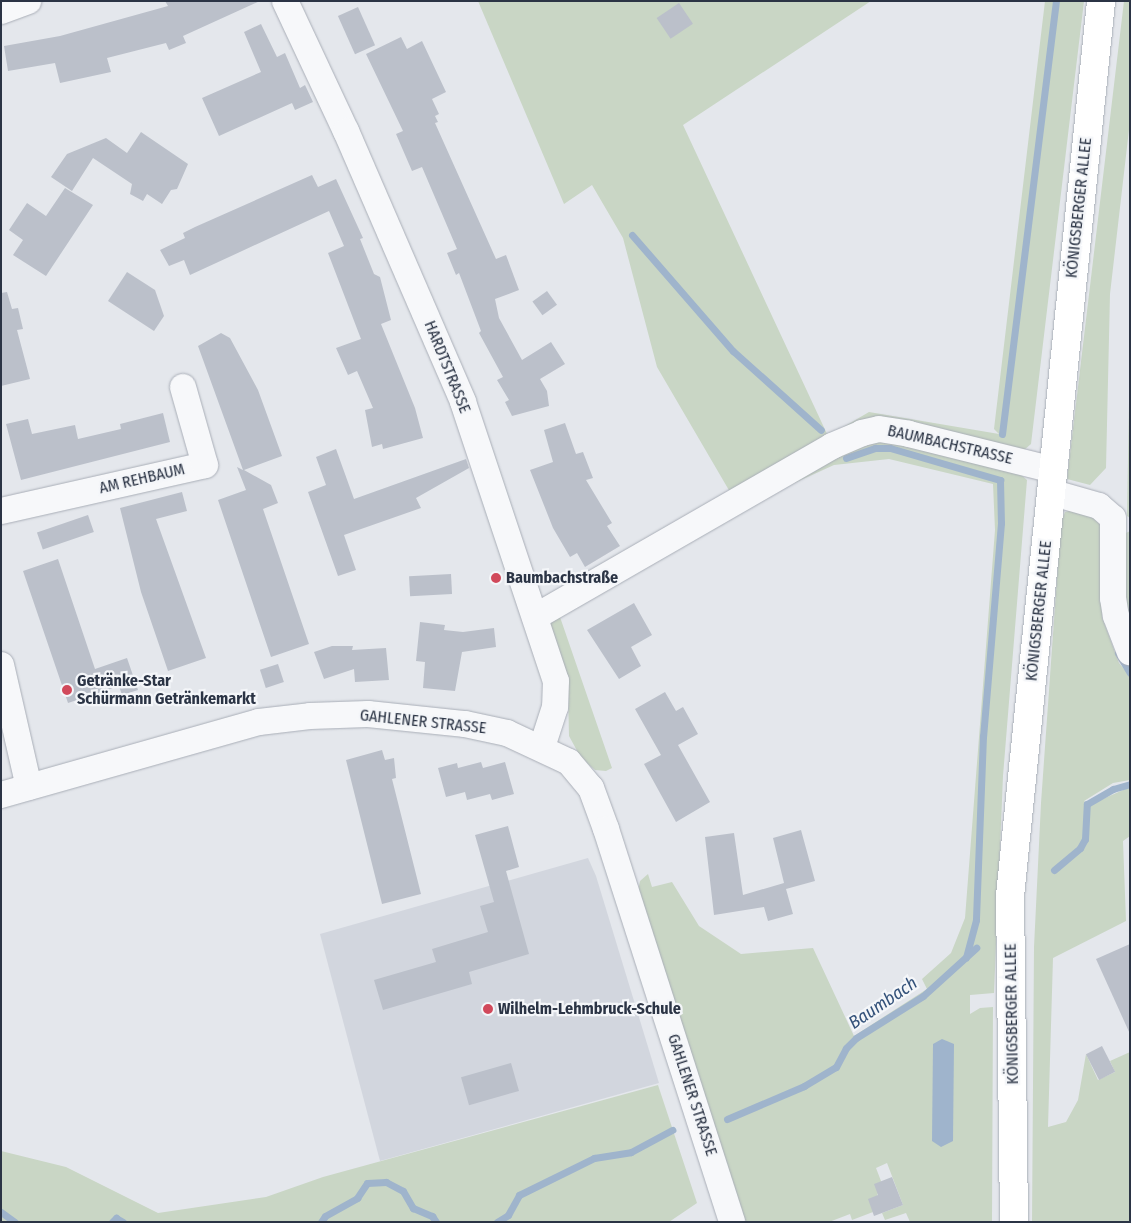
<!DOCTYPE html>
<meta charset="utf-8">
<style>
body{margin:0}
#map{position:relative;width:1131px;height:1223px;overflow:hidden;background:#e4e7ec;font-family:"Fira Sans Condensed",sans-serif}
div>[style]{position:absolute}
.built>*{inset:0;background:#d2d6de}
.green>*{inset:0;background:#c9d6c5}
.water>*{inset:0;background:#9fb4cc}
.stream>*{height:7px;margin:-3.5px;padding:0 3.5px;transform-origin:3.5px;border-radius:3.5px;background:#9fb4cc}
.building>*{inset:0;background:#bbc0ca;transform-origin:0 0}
.roads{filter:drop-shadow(0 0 1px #a9aeb7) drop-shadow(0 0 1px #a9aeb7)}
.minor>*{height:26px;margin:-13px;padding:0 13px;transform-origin:13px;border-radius:13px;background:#f7f8fa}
.major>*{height:28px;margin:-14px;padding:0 14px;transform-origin:14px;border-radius:14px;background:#fff}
.dots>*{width:14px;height:14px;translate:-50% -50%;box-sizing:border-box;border:2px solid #f4f6f9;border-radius:50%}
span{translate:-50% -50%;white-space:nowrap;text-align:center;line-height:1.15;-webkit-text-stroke:4.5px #f4f6f9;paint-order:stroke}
.street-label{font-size:16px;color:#2b3445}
.poi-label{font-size:16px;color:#2b3445;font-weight:700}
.left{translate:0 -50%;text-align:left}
.water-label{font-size:18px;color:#34527a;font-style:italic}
.frame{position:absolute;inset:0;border:2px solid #2b3445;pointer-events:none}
</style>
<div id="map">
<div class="built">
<i style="clip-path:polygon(588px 858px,596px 876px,659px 1083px,380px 1161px,320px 934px)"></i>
</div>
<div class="green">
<i style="clip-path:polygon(478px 1px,871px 1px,683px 125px,828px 436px,869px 412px,999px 434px,994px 429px,1045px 1px,1084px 1px,1031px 444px,1024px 450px,888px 423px,730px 492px,657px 367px,623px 238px,592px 185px,564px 204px)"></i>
<i style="clip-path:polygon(1124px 1px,1130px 1px,1130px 121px,1110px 294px,1106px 468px,1090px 485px,1067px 479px)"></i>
<i style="clip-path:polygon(1130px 346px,1130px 518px,1127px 516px)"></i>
<i style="clip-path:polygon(885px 437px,1019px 473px,1027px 480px,1003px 776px,994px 993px,970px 995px,970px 1014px,980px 1008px,993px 1007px,992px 1222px,910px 1222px,906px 1213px,885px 1220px,882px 1213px,903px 1205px,887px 1163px,876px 1168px,881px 1181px,873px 1212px,852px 1220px,850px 1214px,829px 1222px,743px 1222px,638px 891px,640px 881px,648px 874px,652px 887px,672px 882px,699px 926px,741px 954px,813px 948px,854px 1036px,927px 989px,922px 979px,951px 953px,965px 918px,995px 530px,993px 484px,889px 459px,834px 465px,790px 485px,560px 617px,612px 768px,606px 771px,595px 770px,581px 758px,569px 736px,568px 692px,548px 621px,831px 454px)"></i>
<i style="clip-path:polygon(1072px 510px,1093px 517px,1101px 526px,1102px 617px,1119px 663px,1130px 676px,1130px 780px,1113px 783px,1084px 801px,1089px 805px,1130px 787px,1130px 836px,1123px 841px,1126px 921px,1053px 958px,1048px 1127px,1066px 1122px,1078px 1100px,1086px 1054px,1098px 1080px,1115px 1072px,1110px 1061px,1130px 1052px,1130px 1222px,1032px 1222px,1034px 947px,1041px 803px,1061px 522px,1065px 512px)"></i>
<i style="clip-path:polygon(1130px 531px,1130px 626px,1125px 613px,1126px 533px)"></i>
<i style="clip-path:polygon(658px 1085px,697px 1203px,669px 1222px,1px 1222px,1px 1151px,66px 1167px,158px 1213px,266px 1197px,323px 1177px)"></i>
</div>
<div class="water">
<i style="clip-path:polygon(942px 1039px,954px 1044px,953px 1141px,941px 1147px,932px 1141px,933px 1044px)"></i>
</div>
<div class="stream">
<i style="left:632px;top:235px;width:154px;rotate:49deg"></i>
<i style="left:733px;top:351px;width:118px;rotate:41.9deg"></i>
<i style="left:1002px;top:434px;width:436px;rotate:-82.9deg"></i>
<i style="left:846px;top:458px;width:31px;rotate:-19deg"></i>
<i style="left:875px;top:448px;width:15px"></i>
<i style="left:890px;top:448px;width:115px;rotate:16.2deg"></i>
<i style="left:1000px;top:480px;width:43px;rotate:88.7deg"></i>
<i style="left:1001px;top:523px;width:214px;rotate:94.8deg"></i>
<i style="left:983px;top:736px;width:184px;rotate:92.2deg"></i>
<i style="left:976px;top:920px;width:39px;rotate:105deg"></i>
<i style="left:1118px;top:653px;width:23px;rotate:59deg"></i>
<i style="left:1054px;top:870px;width:34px;rotate:-40deg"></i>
<i style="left:1080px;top:848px;width:10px;rotate:-61deg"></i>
<i style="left:1085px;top:839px;width:35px;rotate:-87deg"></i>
<i style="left:1087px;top:804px;width:30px;rotate:-30deg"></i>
<i style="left:1113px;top:789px;width:18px;rotate:-16deg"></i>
<i style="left:727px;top:1119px;width:84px;rotate:-23.2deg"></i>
<i style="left:804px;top:1086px;width:37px;rotate:-31deg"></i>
<i style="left:836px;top:1067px;width:21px;rotate:-62deg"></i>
<i style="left:846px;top:1048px;width:14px;rotate:-45deg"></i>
<i style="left:856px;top:1038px;width:79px;rotate:-32.1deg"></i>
<i style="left:923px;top:996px;width:72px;rotate:-42.2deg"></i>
<i style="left:1px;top:1212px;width:17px;rotate:36deg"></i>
<i style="left:112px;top:1222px;width:6px;rotate:-45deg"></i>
<i style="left:116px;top:1218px;width:8px;rotate:30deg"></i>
<i style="left:321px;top:1222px;width:7px;rotate:-56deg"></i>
<i style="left:325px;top:1216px;width:37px;rotate:-29deg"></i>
<i style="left:357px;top:1198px;width:18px;rotate:-56deg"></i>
<i style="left:367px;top:1183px;width:19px;rotate:-3deg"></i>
<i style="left:386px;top:1182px;width:19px;rotate:28deg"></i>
<i style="left:403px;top:1191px;width:20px;rotate:60deg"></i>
<i style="left:413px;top:1208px;width:21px;rotate:23deg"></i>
<i style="left:432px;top:1216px;width:7px;rotate:56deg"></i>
<i style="left:497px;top:1222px;width:13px;rotate:-32deg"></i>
<i style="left:508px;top:1215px;width:23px;rotate:-61deg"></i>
<i style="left:519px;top:1195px;width:84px;rotate:-26.3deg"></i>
<i style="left:594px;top:1158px;width:37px;rotate:-9deg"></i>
<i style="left:631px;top:1152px;width:47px;rotate:-28.2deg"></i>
</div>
<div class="building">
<i style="clip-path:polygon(165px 1px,260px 1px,183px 36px,186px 43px,169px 50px,166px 43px,107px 58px,111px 72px,60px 83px,55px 63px,8px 71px,4px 46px,60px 36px,168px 6px)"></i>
<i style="left:679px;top:3px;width:25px;height:27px;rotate:56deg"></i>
<i style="left:358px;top:7px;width:42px;height:22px;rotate:66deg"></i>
<i style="clip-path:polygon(261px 24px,277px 57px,285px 53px,300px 88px,305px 85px,313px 102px,295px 110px,292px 103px,219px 136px,202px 98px,261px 72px,244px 32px)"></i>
<i style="clip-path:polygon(401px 37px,407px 49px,422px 41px,446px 92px,432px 99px,439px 114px,435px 116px,438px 122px,435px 123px,496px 259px,506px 255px,519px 290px,495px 299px,499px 318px,522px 360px,551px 342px,565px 364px,540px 379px,547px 391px,549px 406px,512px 416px,505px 402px,509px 400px,497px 380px,503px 377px,479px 333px,481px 331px,459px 273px,456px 275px,447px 253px,457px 249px,422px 167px,412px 171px,396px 134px,403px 131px,366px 54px)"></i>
<i style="clip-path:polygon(141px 132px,188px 164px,177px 189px,171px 190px,162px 204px,147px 194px,143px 201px,130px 194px,132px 184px,93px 158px,72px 191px,51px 177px,67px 154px,106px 138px,127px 153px)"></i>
<i style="clip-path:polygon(312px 175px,318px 187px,336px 179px,363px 238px,360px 239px,374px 274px,380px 277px,391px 320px,381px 324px,415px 408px,423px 438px,383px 449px,382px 444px,372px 447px,365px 410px,373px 408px,357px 371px,348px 375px,336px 348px,361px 339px,328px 253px,344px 246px,329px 211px,190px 275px,184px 260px,169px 266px,160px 250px,185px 238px,183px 233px,195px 227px)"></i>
<i style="clip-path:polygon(65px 188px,93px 205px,46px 276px,13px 255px,23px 240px,9px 230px,27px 203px,46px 216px)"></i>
<i style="clip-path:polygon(127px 272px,155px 290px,164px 316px,154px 331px,108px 301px)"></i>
<i style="left:547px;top:291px;width:17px;height:18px;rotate:54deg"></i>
<i style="clip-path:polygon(7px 292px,12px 309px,18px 308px,23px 329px,17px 330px,30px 379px,1px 386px,1px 293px)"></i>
<i style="clip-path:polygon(221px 333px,230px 338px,258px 390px,282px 456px,244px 470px,271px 485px,278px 503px,263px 509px,309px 644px,271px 657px,218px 500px,246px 490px,237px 467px,243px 470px,198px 346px)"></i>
<i style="clip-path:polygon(163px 413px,170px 442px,21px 480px,6px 424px,28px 419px,32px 434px,75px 425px,78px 439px,121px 429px,120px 424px)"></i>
<i style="clip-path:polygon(565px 423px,576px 454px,583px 452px,593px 478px,586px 480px,612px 523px,607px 526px,620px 546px,585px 567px,577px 553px,570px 557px,553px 528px,530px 470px,553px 462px,544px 430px)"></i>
<i style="clip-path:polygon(336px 449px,354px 499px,466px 459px,469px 468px,416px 498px,421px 508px,344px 535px,356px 570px,338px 576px,308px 492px,326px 485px,316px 457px)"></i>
<i style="clip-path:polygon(182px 492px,187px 511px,156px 519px,206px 658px,168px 671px,141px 592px,120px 508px)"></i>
<i style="left:88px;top:515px;width:18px;height:54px;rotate:71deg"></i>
<i style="clip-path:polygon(58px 559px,95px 669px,127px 658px,138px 690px,122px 695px,119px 686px,68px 703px,23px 571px)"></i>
<i style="left:451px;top:574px;width:20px;height:42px;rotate:87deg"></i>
<i style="clip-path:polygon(634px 603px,652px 635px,631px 647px,641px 666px,619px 679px,587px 630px)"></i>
<i style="clip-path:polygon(420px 622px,445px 625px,444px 630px,463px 632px,494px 628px,496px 647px,462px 652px,455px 691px,423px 688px,425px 662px,416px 661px)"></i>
<i style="clip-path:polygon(332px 646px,353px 646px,352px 650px,386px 648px,389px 680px,355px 682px,354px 669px,324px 679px,314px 652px)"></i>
<i style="left:278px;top:664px;width:19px;height:19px;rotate:72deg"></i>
<i style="clip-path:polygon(665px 692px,676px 711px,683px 707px,698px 734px,678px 745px,710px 802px,676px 822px,644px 764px,661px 755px,635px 709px)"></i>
<i style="clip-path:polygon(382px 750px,385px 760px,394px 758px,396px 778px,392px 779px,421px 894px,382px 904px,346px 760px)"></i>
<i style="clip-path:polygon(481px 762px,483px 768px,505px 762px,514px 794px,492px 800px,490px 794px,467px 800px,465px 792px,446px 797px,438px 768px,457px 763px,458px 768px)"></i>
<i style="clip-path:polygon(508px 826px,519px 867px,506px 871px,529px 954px,469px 972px,472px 984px,383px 1010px,374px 980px,436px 962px,432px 949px,488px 932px,480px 906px,494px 902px,475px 835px)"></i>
<i style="clip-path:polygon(801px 830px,815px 881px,786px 889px,793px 914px,768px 921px,764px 907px,714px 915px,705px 837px,734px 833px,743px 895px,784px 883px,773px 838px)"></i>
<i style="clip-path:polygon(1130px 944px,1130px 1034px,1096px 959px)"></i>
<i style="left:1102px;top:1046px;width:29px;height:18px;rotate:63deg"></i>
<i style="left:511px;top:1063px;width:29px;height:52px;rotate:74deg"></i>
<i style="clip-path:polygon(892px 1177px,903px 1205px,874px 1216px,868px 1199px,878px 1195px,874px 1184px)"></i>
</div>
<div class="roads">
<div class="minor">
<i style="left:285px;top:1px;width:144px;rotate:64.9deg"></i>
<i style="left:346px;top:131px;width:295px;rotate:66.6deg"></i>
<i style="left:463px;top:402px;width:294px;rotate:71.6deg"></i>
<i style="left:556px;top:681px;width:26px;rotate:92deg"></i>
<i style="left:555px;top:707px;width:42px;rotate:108deg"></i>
<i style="left:1px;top:11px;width:29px;rotate:-20deg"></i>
<i style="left:1050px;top:492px;width:51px;rotate:15.9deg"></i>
<i style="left:1099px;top:506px;width:18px;rotate:41deg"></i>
<i style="left:1113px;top:518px;width:80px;rotate:90deg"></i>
<i style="left:1113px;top:598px;width:18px;rotate:81deg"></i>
<i style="left:1116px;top:616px;width:39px;rotate:69deg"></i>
<i style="left:1px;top:511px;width:209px;rotate:-12.7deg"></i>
<i style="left:205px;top:465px;width:81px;rotate:-105.8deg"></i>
<i style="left:535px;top:617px;width:343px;rotate:-29.9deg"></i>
<i style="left:832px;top:446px;width:33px;rotate:-23deg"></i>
<i style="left:862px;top:433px;width:17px;rotate:-13deg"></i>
<i style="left:879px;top:429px;width:30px;rotate:9deg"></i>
<i style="left:909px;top:434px;width:148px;rotate:14deg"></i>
<i style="left:1px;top:665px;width:125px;rotate:77.1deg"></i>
<i style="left:1px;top:795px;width:268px;rotate:-15.8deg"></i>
<i style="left:259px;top:722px;width:51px;rotate:-6.7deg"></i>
<i style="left:310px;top:716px;width:58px;rotate:-2deg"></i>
<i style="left:368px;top:714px;width:98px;rotate:5.9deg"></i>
<i style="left:465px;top:724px;width:43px;rotate:12.1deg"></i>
<i style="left:507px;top:733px;width:68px;rotate:25.1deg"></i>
<i style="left:569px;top:762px;width:34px;rotate:50deg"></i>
<i style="left:591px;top:788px;width:44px;rotate:69.9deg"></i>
<i style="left:606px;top:829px;width:413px;rotate:72.2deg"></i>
</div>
<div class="major">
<i style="left:1014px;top:1222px;width:326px;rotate:-90.7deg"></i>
<i style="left:1010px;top:896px;width:900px;rotate:-84.19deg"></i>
</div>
</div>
<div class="dots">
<i style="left:496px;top:578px;background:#d1495b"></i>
<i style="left:67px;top:690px;background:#d1495b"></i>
<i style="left:488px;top:1009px;background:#d1495b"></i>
</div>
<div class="street-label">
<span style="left:1079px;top:208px;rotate:-84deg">KÖNIGSBERGER ALLEE</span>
<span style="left:447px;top:367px;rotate:68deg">HARDTSTRASSE</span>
<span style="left:950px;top:445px;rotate:13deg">BAUMBACHSTRASSE</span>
<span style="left:142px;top:479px;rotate:-13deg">AM REHBAUM</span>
<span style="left:1039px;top:611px;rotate:-84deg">KÖNIGSBERGER ALLEE</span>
<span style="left:423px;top:722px;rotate:6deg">GAHLENER STRASSE</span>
<span style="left:1012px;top:1014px;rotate:-91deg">KÖNIGSBERGER ALLEE</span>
<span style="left:692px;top:1095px;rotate:72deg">GAHLENER STRASSE</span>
</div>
<div class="poi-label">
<span class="left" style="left:506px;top:578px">Baumbachstraße</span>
<span class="left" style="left:77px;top:690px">Getränke-Star<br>Schürmann Getränkemarkt</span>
<span class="left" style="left:498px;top:1009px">Wilhelm-Lehmbruck-Schule</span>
</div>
<div class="water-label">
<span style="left:883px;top:1003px;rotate:-34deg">Baumbach</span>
</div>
<div class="frame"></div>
</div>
